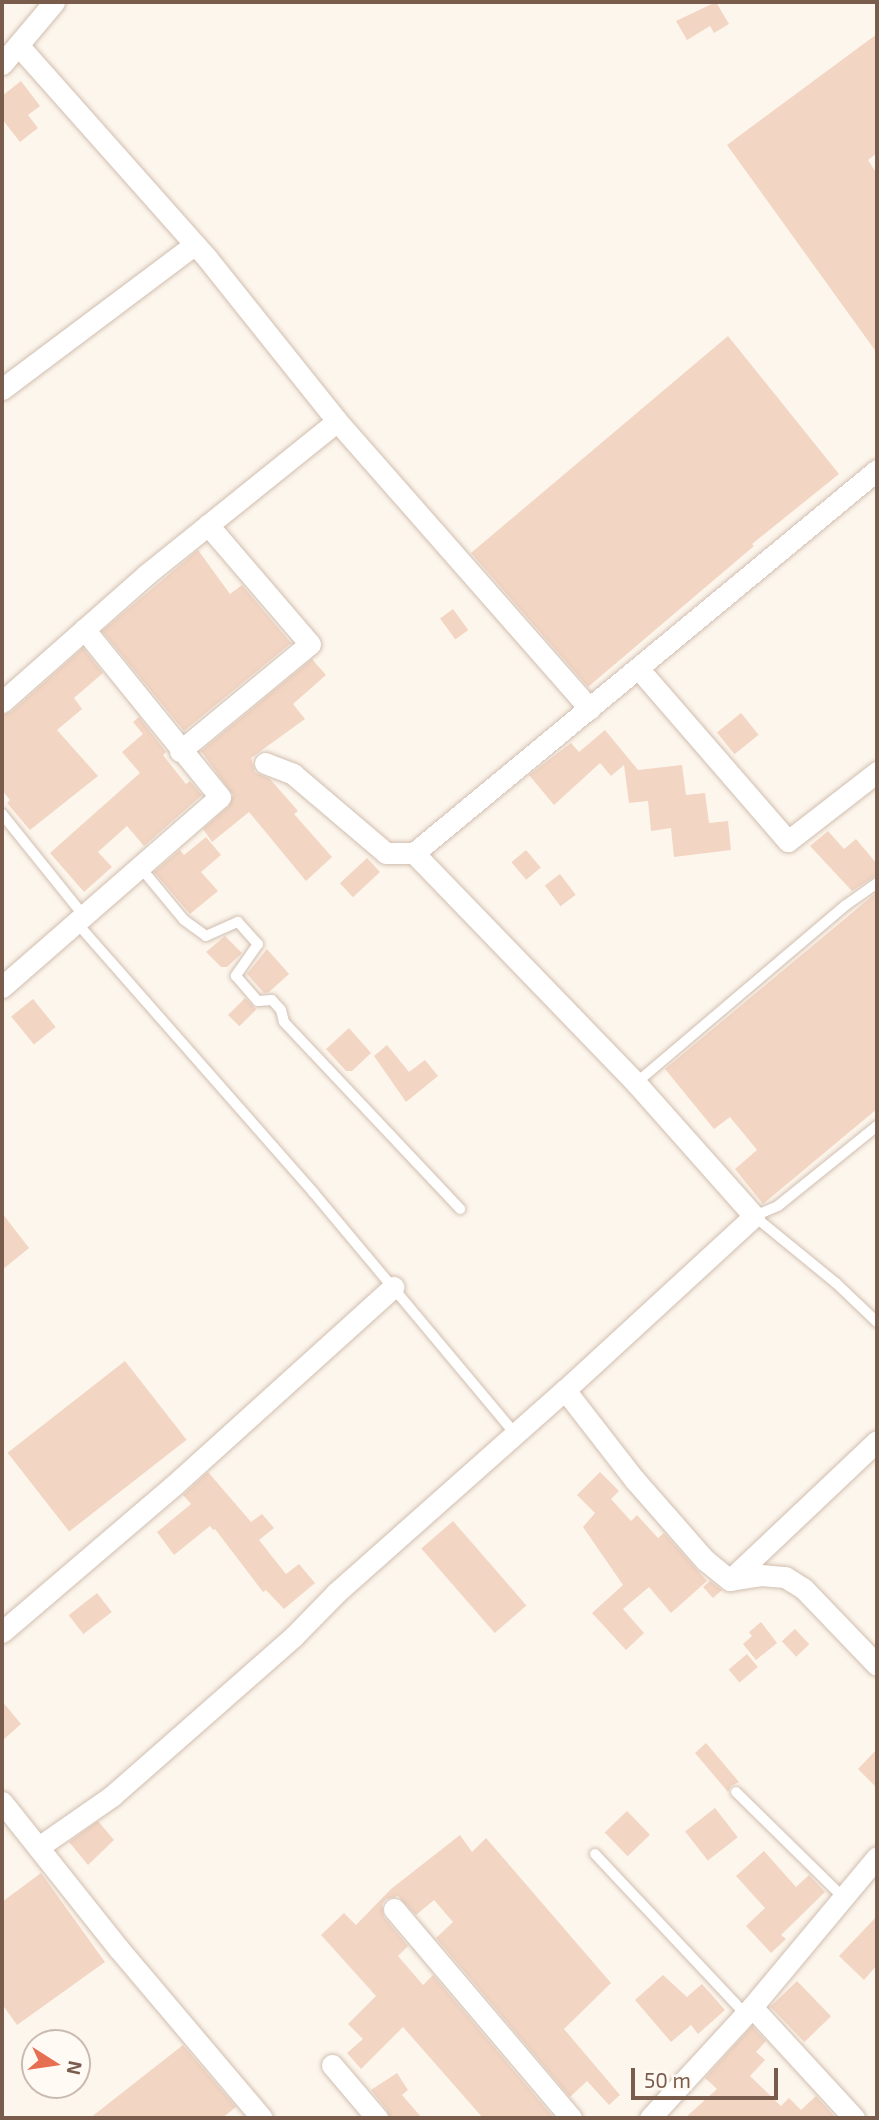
<!DOCTYPE html>
<style>
body{margin:0}
#map{position:relative;width:879px;height:2120px;overflow:hidden;background:#fdf6ec;font-family:"Exo 2",sans-serif}
div>[style]{position:absolute}
.building>*{inset:0;background:#f3d5c3;transform-origin:0 0}
.roads{filter:drop-shadow(0 0 2px #d1beb0) drop-shadow(0 0 2px #d1beb0)}
.lane>*{height:10px;margin:-5px;padding:0 5px;transform-origin:5px;border-radius:5px;background:#fff}
.street>*{height:21px;margin:-10.5px;padding:0 10.5px;transform-origin:10.5px;border-radius:10.5px;background:#fff}
span{translate:-50% -50%;white-space:nowrap;text-align:center;line-height:1.15;-webkit-text-stroke:7px #fffaf3;paint-order:stroke}
.frame{position:absolute;inset:0;border:4px solid #7a5c4d;pointer-events:none}
.north{position:absolute;left:21px;top:2029px;width:70px;height:70px;box-sizing:border-box;background:#fffaf3;border:2px solid #cabbb1;border-radius:50%;rotate:102deg;font-size:19px;font-weight:700;line-height:28px;text-align:center;color:#7a5c4d}
.north::after{content:'';display:block;margin:auto;width:24px;height:32px;background:#e76f51;clip-path:polygon(50% 0,100% 100%,50% 72%,0 100%)}
.scale{position:absolute;left:631px;top:2068px;width:147px;height:32px;box-sizing:border-box;border:4px solid #7a5c4d;border-top:0;padding-left:9px;font-size:21px;line-height:24px;white-space:nowrap;color:#7a5c4d;-webkit-text-stroke:5px #fffaf3;paint-order:stroke}
</style>
<div id="map">
<div class="building">
<i style="clip-path:polygon(716px 2px,729px 24px,714px 33px,710px 26px,687px 40px,676px 21px)"></i>
<i style="clip-path:polygon(877px 34px,877px 153px,868px 160px,877px 174px,877px 353px,727px 145px)"></i>
<i style="clip-path:polygon(21px 81px,40px 106px,28px 115px,38px 128px,20px 142px,2px 119px,2px 96px)"></i>
<i style="clip-path:polygon(728px 336px,839px 474px,752px 544px,754px 546px,588px 687px,471px 553px)"></i>
<i style="clip-path:polygon(198px 550px,230px 594px,242px 585px,291px 643px,184px 731px,102px 631px)"></i>
<i style="left:453px;top:609px;width:26px;height:16px;rotate:54deg"></i>
<i style="clip-path:polygon(83px 648px,103px 673px,74px 698px,82px 709px,57px 730px,98px 776px,30px 830px,7px 803px,10px 800px,2px 790px,2px 715px,11px 712px)"></i>
<i style="clip-path:polygon(312px 659px,326px 675px,293px 704px,305px 719px,251px 758px,255px 772px,270px 779px,298px 811px,294px 814px,332px 857px,306px 881px,249px 812px,212px 842px,203px 829px,229px 806px,233px 795px,201px 751px)"></i>
<i style="left:741px;top:713px;width:28px;height:31px;rotate:51deg"></i>
<i style="clip-path:polygon(139px 717px,166px 752px,163px 755px,186px 784px,190px 781px,202px 795px,144px 846px,127px 826px,98px 852px,112px 867px,84px 892px,50px 853px,140px 773px,122px 752px,143px 734px,133px 722px)"></i>
<i style="clip-path:polygon(605px 730px,638px 770px,682px 765px,686px 795px,705px 793px,709px 823px,728px 821px,731px 850px,674px 857px,671px 828px,651px 831px,648px 801px,629px 803px,624px 765px,611px 776px,600px 763px,554px 805px,529px 775px,571px 743px,579px 752px)"></i>
<i style="clip-path:polygon(828px 831px,844px 849px,856px 839px,877px 864px,877px 875px,852px 891px,810px 846px)"></i>
<i style="clip-path:polygon(206px 837px,221px 855px,201px 872px,218px 891px,190px 914px,154px 872px,180px 850px,184px 855px)"></i>
<i style="left:526px;top:850px;width:23px;height:19px;rotate:50deg"></i>
<i style="left:367px;top:858px;width:19px;height:37px;rotate:47deg"></i>
<i style="left:560px;top:874px;width:26px;height:19px;rotate:53deg"></i>
<i style="clip-path:polygon(877px 892px,877px 1109px,763px 1204px,735px 1169px,757px 1150px,730px 1117px,714px 1129px,665px 1069px)"></i>
<i style="clip-path:polygon(225px 936px,242px 953px,227px 967px,221px 967px,206px 952px)"></i>
<i style="clip-path:polygon(267px 949px,289px 974px,269px 992px,264px 993px,247px 974px)"></i>
<i style="left:245px;top:998px;width:16px;height:24px;rotate:45deg"></i>
<i style="left:33px;top:999px;width:36px;height:28px;rotate:51deg"></i>
<i style="clip-path:polygon(349px 1028px,371px 1053px,352px 1071px,346px 1071px,326px 1049px)"></i>
<i style="clip-path:polygon(387px 1045px,409px 1072px,425px 1060px,438px 1076px,406px 1102px,374px 1056px)"></i>
<i style="clip-path:polygon(2px 1213px,29px 1248px,2px 1270px)"></i>
<i style="left:125px;top:1361px;width:100px;height:149px;rotate:52deg"></i>
<i style="clip-path:polygon(208px 1472px,251px 1522px,262px 1514px,274px 1528px,259px 1540px,286px 1574px,299px 1564px,315px 1583px,284px 1609px,266px 1590px,263px 1592px,215px 1529px,213px 1530px,210px 1526px,174px 1555px,157px 1532px,191px 1504px,183px 1495px)"></i>
<i style="clip-path:polygon(600px 1472px,619px 1491px,611px 1499px,631px 1521px,637px 1515px,658px 1538px,664px 1533px,707px 1581px,671px 1613px,649px 1587px,623px 1609px,644px 1633px,626px 1650px,592px 1613px,623px 1585px,583px 1527px,595px 1513px,577px 1495px)"></i>
<i style="left:453px;top:1521px;width:112px;height:42px;rotate:49deg"></i>
<i style="clip-path:polygon(710px 1581px,722px 1590px,713px 1598px,703px 1587px)"></i>
<i style="left:97px;top:1593px;width:24px;height:36px;rotate:52deg"></i>
<i style="clip-path:polygon(761px 1622px,777px 1643px,756px 1660px,743px 1644px,752px 1636px,749px 1632px)"></i>
<i style="left:795px;top:1629px;width:21px;height:18px;rotate:47deg"></i>
<i style="left:747px;top:1654px;width:17px;height:24px;rotate:50deg"></i>
<i style="clip-path:polygon(2px 1701px,21px 1724px,2px 1741px)"></i>
<i style="clip-path:polygon(706px 1743px,739px 1782px,731px 1786px,728px 1792px,695px 1753px)"></i>
<i style="clip-path:polygon(877px 1749px,877px 1788px,858px 1769px)"></i>
<i style="left:715px;top:1808px;width:37px;height:38px;rotate:52deg"></i>
<i style="left:627px;top:1811px;width:33px;height:31px;rotate:46deg"></i>
<i style="clip-path:polygon(98px 1821px,114px 1840px,88px 1865px,69px 1842px)"></i>
<i style="clip-path:polygon(460px 1835px,472px 1852px,486px 1838px,611px 1983px,564px 2029px,620px 2095px,609px 2105px,587px 2081px,570px 2097px,436px 1938px,453px 1922px,434px 1900px,416px 1915px,398px 1896px,386px 1899px,382px 1904px,384px 1917px,408px 1946px,398px 1956px,423px 1985px,433px 1975px,554px 2118px,483px 2118px,403px 2027px,361px 2069px,347px 2053px,363px 2039px,348px 2024px,376px 1996px,321px 1935px,344px 1913px,356px 1925px,391px 1889px)"></i>
<i style="clip-path:polygon(764px 1851px,796px 1887px,809px 1875px,825px 1892px,781px 1935px,786px 1939px,771px 1953px,746px 1926px,765px 1908px,736px 1876px)"></i>
<i style="clip-path:polygon(41px 1873px,105px 1962px,17px 2025px,2px 2004px,2px 1902px)"></i>
<i style="clip-path:polygon(877px 1916px,877px 1965px,864px 1980px,839px 1956px)"></i>
<i style="clip-path:polygon(663px 1975px,687px 1997px,702px 1984px,725px 2010px,698px 2034px,691px 2025px,671px 2042px,635px 2000px)"></i>
<i style="left:797px;top:1981px;width:49px;height:37px;rotate:46deg"></i>
<i style="clip-path:polygon(752px 2026px,766px 2041px,756px 2052px,765px 2060px,750px 2076px,781px 2106px,789px 2098px,801px 2110px,816px 2096px,836px 2118px,685px 2118px,717px 2089px,705px 2078px)"></i>
<i style="clip-path:polygon(183px 2045px,236px 2107px,222px 2118px,90px 2118px)"></i>
<i style="clip-path:polygon(397px 2073px,408px 2090px,402px 2095px,422px 2118px,390px 2118px,387px 2110px,371px 2090px)"></i>
</div>
<div class="roads">
<div class="lane">
<i style="left:2px;top:814px;width:131px;rotate:51.2deg"></i>
<i style="left:141px;top:868px;width:67px;rotate:50.4deg"></i>
<i style="left:184px;top:920px;width:27px;rotate:36deg"></i>
<i style="left:206px;top:936px;width:35px;rotate:-24deg"></i>
<i style="left:238px;top:922px;width:30px;rotate:48deg"></i>
<i style="left:258px;top:944px;width:39px;rotate:125deg"></i>
<i style="left:236px;top:976px;width:33px;rotate:49deg"></i>
<i style="left:258px;top:1001px;width:14px;rotate:-4deg"></i>
<i style="left:272px;top:1000px;width:13px;rotate:48deg"></i>
<i style="left:281px;top:1010px;width:12px;rotate:76deg"></i>
<i style="left:284px;top:1022px;width:257px;rotate:46.7deg"></i>
<i style="left:76px;top:922px;width:359px;rotate:48.7deg"></i>
<i style="left:313px;top:1192px;width:315px;rotate:50.1deg"></i>
<i style="left:636px;top:1083px;width:275px;rotate:-40.3deg"></i>
<i style="left:846px;top:905px;width:38px;rotate:-35deg"></i>
<i style="left:877px;top:1126px;width:127px;rotate:141.1deg"></i>
<i style="left:778px;top:1206px;width:26px;rotate:157deg"></i>
<i style="left:754px;top:1216px;width:106px;rotate:39.3deg"></i>
<i style="left:836px;top:1283px;width:57px;rotate:43.6deg"></i>
<i style="left:736px;top:1792px;width:150px;rotate:44.5deg"></i>
<i style="left:595px;top:1854px;width:219px;rotate:46.8deg"></i>
</div>
<div class="street">
<i style="left:18px;top:45px;width:285px;rotate:48.4deg"></i>
<i style="left:207px;top:258px;width:208px;rotate:51.4deg"></i>
<i style="left:337px;top:421px;width:383px;rotate:48.7deg"></i>
<i style="left:2px;top:64px;width:81px;rotate:-50deg"></i>
<i style="left:2px;top:389px;width:241px;rotate:-36.9deg"></i>
<i style="left:638px;top:668px;width:229px;rotate:49.1deg"></i>
<i style="left:788px;top:841px;width:113px;rotate:-37.8deg"></i>
<i style="left:2px;top:702px;width:193px;rotate:-41.4deg"></i>
<i style="left:147px;top:574px;width:244px;rotate:-38.8deg"></i>
<i style="left:180px;top:751px;width:168px;rotate:-39.5deg"></i>
<i style="left:310px;top:644px;width:157px;rotate:-130.6deg"></i>
<i style="left:265px;top:763px;width:30px;rotate:21deg"></i>
<i style="left:293px;top:774px;width:122px;rotate:40.3deg"></i>
<i style="left:386px;top:853px;width:28px"></i>
<i style="left:414px;top:853px;width:601px;rotate:-39.6deg"></i>
<i style="left:2px;top:987px;width:289px;rotate:-41.1deg"></i>
<i style="left:220px;top:797px;width:216px;rotate:-129deg"></i>
<i style="left:565px;top:1390px;width:113px;rotate:52.2deg"></i>
<i style="left:634px;top:1479px;width:108px;rotate:48.8deg"></i>
<i style="left:705px;top:1560px;width:32px;rotate:39deg"></i>
<i style="left:730px;top:1580px;width:31px;rotate:-9deg"></i>
<i style="left:761px;top:1575px;width:24px;rotate:5deg"></i>
<i style="left:785px;top:1577px;width:22px;rotate:32deg"></i>
<i style="left:804px;top:1589px;width:105px;rotate:46.2deg"></i>
<i style="left:730px;top:1580px;width:202px;rotate:-43.4deg"></i>
<i style="left:2px;top:1632px;width:225px;rotate:-40.5deg"></i>
<i style="left:173px;top:1486px;width:297px;rotate:-42.1deg"></i>
<i style="left:2px;top:1802px;width:188px;rotate:51.5deg"></i>
<i style="left:119px;top:1949px;width:221px;rotate:49.8deg"></i>
<i style="left:40px;top:1846px;width:88px;rotate:-34.8deg"></i>
<i style="left:112px;top:1796px;width:242px;rotate:-41.3deg"></i>
<i style="left:294px;top:1636px;width:60px;rotate:-45.7deg"></i>
<i style="left:336px;top:1593px;width:306px;rotate:-41.6deg"></i>
<i style="left:565px;top:1390px;width:257px;rotate:-42.6deg"></i>
<i style="left:754px;top:1216px;width:178px;rotate:-131.6deg"></i>
<i style="left:636px;top:1083px;width:320px;rotate:-134deg"></i>
<i style="left:394px;top:1909px;width:274px;rotate:49.7deg"></i>
<i style="left:752px;top:2007px;width:151px;rotate:47.4deg"></i>
<i style="left:332px;top:2065px;width:70px;rotate:49.7deg"></i>
<i style="left:650px;top:2118px;width:151px;rotate:-47.4deg"></i>
<i style="left:752px;top:2007px;width:195px;rotate:-50.2deg"></i>
</div>
</div>
<div class="frame"></div>
<div class="north">N</div>
<div class="scale">50 m</div>
</div>
